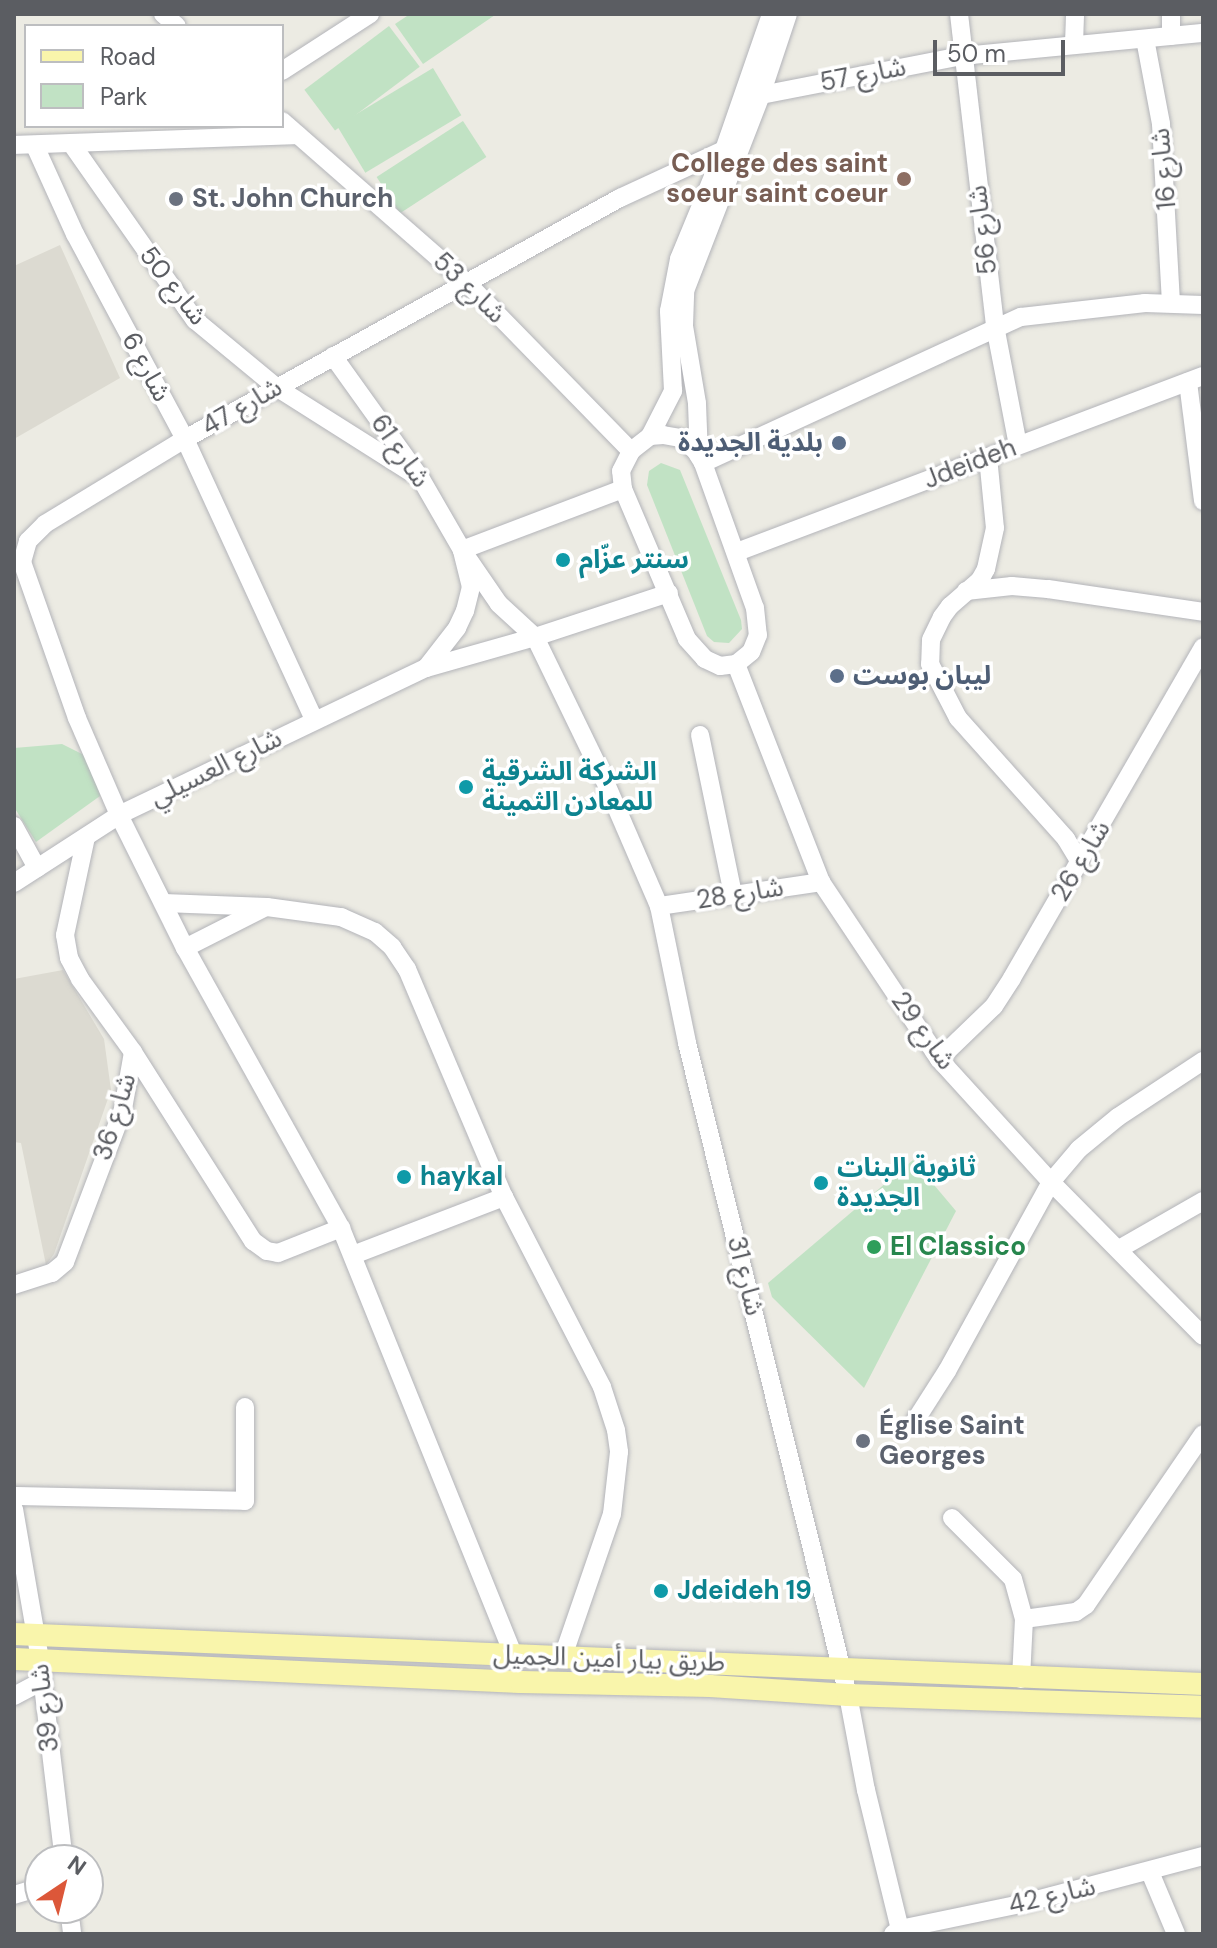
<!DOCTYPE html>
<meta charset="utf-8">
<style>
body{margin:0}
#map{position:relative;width:1217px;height:1948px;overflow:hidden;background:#ecebe3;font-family:"DM Sans","Noto Sans Arabic",sans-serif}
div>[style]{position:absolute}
.education>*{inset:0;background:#dcdad1}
.green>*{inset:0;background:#c1e2c4;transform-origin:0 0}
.roads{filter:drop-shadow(0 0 2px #b3b4b9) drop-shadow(0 0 2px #b3b4b9)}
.minor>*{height:18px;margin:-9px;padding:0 9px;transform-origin:9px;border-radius:9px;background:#fff}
.major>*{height:22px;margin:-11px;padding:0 11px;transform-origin:11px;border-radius:11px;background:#f9f5ab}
.dots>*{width:22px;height:22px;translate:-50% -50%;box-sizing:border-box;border:4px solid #fff;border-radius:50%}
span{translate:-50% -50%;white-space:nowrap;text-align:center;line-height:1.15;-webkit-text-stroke:7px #fff;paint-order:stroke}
.street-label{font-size:26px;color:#5b5d62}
.education-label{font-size:26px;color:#785e54;font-weight:700}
.right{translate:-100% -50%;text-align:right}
.worship-label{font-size:26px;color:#5b616d;font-weight:700}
.left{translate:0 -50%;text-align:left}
.service-label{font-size:26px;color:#4e5e75;font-weight:700}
.culture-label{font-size:26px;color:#0d838f;font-weight:700}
.leisure-label{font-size:26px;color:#27864d;font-weight:700}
.frame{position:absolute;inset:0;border:16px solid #5b5d62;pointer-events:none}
.legend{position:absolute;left:24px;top:24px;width:260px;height:104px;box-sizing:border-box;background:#fff;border:2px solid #bdbec0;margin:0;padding:10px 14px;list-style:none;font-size:24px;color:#5b5d62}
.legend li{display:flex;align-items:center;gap:16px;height:40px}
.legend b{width:40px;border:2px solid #bdbec0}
.north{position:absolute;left:24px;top:1844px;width:80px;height:80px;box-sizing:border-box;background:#fff;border:2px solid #bdbec0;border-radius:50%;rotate:35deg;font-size:22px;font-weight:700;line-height:32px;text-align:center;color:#5b5d62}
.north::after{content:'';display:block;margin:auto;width:28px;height:36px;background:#dc5739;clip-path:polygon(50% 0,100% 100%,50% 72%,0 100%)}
.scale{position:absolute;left:933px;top:40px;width:132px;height:36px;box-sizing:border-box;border:4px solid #5b5d62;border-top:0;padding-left:10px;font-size:24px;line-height:28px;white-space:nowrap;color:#5b5d62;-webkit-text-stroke:6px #fff;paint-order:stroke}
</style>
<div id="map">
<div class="education">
<i style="clip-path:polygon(60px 245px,120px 378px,14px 439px,14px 266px)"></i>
<i style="clip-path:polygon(63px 970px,104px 1039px,111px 1090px,54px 1254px,46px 1265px,21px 1143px,14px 1142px,14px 979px)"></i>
</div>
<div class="green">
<i style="clip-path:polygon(410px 14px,495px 14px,495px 15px,423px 64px,395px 24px)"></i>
<i style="left:389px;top:26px;width:51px;height:106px;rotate:53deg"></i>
<i style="left:433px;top:68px;width:55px;height:112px;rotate:59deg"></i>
<i style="left:463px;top:121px;width:43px;height:103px;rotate:57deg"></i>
<i style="clip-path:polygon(661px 463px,680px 470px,741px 620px,742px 629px,729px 643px,714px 642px,707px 636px,647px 485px,649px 471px)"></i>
<i style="clip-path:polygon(62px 744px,84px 755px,99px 777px,100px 796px,36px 842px,14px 807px,14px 748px)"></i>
<i style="clip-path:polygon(913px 1160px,956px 1211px,864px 1388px,772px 1297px,768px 1283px)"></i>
</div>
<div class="roads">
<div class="minor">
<i style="left:163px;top:14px;width:18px;rotate:41deg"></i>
<i style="left:959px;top:14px;width:314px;rotate:83.4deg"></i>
<i style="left:995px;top:326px;width:121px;rotate:79.1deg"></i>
<i style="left:1171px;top:14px;width:22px;rotate:90deg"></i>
<i style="left:1145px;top:39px;width:86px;rotate:79.3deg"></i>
<i style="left:1161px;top:124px;width:178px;rotate:86.8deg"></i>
<i style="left:1074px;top:44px;width:30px;rotate:-88deg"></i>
<i style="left:282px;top:71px;width:105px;rotate:-32.9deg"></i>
<i style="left:761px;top:95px;width:205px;rotate:-11deg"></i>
<i style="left:962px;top:56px;width:242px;rotate:-5.5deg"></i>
<i style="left:282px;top:121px;width:246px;rotate:41.2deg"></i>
<i style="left:467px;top:283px;width:235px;rotate:45.7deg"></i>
<i style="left:14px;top:145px;width:284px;rotate:-2deg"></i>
<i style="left:35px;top:146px;width:97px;rotate:65.6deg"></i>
<i style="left:75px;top:234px;width:233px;rotate:61.8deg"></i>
<i style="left:185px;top:439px;width:309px;rotate:65.3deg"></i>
<i style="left:73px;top:146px;width:213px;rotate:55deg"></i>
<i style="left:195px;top:320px;width:105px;rotate:39.6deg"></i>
<i style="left:276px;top:387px;width:161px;rotate:32.3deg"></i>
<i style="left:333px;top:356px;width:151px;rotate:54.4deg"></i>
<i style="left:421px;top:479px;width:82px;rotate:60deg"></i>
<i style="left:462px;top:550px;width:65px;rotate:55.6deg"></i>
<i style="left:499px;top:604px;width:49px;rotate:42.5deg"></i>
<i style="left:535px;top:637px;width:158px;rotate:64.1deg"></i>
<i style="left:604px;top:779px;width:138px;rotate:66.6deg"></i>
<i style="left:659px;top:906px;width:140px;rotate:78.4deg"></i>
<i style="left:687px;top:1043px;width:672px;rotate:76.13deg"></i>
<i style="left:848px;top:1695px;width:97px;rotate:79.3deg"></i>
<i style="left:866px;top:1790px;width:148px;rotate:76.3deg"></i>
<i style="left:1188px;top:382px;width:120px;rotate:82.8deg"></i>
<i style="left:663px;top:435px;width:17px;rotate:10deg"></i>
<i style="left:680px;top:438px;width:19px;rotate:39deg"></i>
<i style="left:695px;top:450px;width:15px;rotate:58deg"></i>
<i style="left:703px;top:463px;width:154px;rotate:70.3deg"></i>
<i style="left:755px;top:608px;width:27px;rotate:84deg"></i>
<i style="left:758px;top:635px;width:18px;rotate:112deg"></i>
<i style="left:751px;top:652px;width:19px;rotate:141deg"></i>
<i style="left:736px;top:664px;width:16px;rotate:173deg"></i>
<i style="left:720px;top:666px;width:17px;rotate:-155deg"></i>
<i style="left:705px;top:659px;width:27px;rotate:-132deg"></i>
<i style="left:687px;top:639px;width:163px;rotate:-113.1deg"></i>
<i style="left:623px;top:489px;width:18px;rotate:-96deg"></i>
<i style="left:621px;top:471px;width:22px;rotate:-63deg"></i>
<i style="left:631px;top:451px;width:24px;rotate:-38deg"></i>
<i style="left:650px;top:436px;width:13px;rotate:-4deg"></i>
<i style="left:650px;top:436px;width:51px;rotate:-62.9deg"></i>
<i style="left:673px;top:391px;width:80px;rotate:-92.9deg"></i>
<i style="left:669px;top:311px;width:53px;rotate:-79.1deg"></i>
<i style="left:679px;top:259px;width:118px;rotate:-67.6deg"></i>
<i style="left:724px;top:150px;width:144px;rotate:-70.9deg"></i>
<i style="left:699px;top:456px;width:53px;rotate:-92.2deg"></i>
<i style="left:697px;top:403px;width:78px;rotate:-99.6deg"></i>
<i style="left:684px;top:326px;width:35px;rotate:-88deg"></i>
<i style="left:685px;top:291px;width:210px;rotate:-68.8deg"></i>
<i style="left:761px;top:95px;width:85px;rotate:-71.6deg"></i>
<i style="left:988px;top:457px;width:71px;rotate:84.4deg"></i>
<i style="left:995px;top:528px;width:42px;rotate:102.4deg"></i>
<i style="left:986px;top:569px;width:13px;rotate:119deg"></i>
<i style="left:980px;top:580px;width:40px;rotate:139deg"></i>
<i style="left:950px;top:606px;width:14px;rotate:126deg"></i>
<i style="left:942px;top:617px;width:25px;rotate:116deg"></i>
<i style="left:931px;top:640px;width:24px;rotate:92deg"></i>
<i style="left:930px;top:664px;width:61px;rotate:62.6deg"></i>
<i style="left:958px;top:718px;width:162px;rotate:48.2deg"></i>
<i style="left:1066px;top:839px;width:27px;rotate:59deg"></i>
<i style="left:703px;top:463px;width:350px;rotate:-24.7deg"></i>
<i style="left:1021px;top:317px;width:125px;rotate:-6.4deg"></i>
<i style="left:1145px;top:303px;width:58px;rotate:2deg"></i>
<i style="left:737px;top:552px;width:498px;rotate:-20.7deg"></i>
<i style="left:966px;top:591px;width:46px;rotate:-6.2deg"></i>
<i style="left:1012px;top:586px;width:36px;rotate:5deg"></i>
<i style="left:1048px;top:589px;width:157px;rotate:8.4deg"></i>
<i style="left:736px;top:664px;width:234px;rotate:68.7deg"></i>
<i style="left:821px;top:882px;width:213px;rotate:56.3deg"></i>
<i style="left:939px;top:1059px;width:166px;rotate:47.7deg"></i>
<i style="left:1051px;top:1182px;width:216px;rotate:45.4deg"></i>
<i style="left:426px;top:668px;width:51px;rotate:-52.2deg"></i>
<i style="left:457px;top:628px;width:19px;rotate:-65deg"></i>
<i style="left:465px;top:611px;width:25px;rotate:-76deg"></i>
<i style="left:471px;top:587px;width:38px;rotate:-104deg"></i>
<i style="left:462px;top:550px;width:172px;rotate:-20.8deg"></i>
<i style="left:700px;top:735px;width:162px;rotate:78.3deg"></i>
<i style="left:14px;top:826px;width:48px;rotate:61.3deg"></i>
<i style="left:86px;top:837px;width:100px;rotate:102.1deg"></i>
<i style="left:65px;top:935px;width:23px;rotate:80deg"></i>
<i style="left:69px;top:958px;width:24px;rotate:62deg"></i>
<i style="left:80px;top:979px;width:90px;rotate:54deg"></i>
<i style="left:133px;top:1052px;width:224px;rotate:57.6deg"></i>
<i style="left:253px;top:1241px;width:17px;rotate:36deg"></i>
<i style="left:267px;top:1251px;width:11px;rotate:10deg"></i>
<i style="left:278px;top:1253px;width:68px;rotate:-21.6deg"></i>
<i style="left:14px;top:883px;width:125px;rotate:-32.9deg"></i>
<i style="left:119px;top:815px;width:340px;rotate:-25.6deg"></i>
<i style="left:426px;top:668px;width:113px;rotate:-15.9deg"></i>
<i style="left:535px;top:637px;width:141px;rotate:-18.2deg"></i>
<i style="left:164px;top:903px;width:103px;rotate:2.2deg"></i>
<i style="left:267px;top:907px;width:75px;rotate:7.7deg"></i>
<i style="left:341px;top:917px;width:37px;rotate:24deg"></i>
<i style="left:375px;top:932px;width:23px;rotate:41deg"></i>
<i style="left:392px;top:947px;width:27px;rotate:56deg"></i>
<i style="left:407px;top:969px;width:248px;rotate:67deg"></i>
<i style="left:504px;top:1197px;width:214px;rotate:62.7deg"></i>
<i style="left:602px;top:1387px;width:45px;rotate:72deg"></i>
<i style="left:616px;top:1430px;width:22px;rotate:82deg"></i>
<i style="left:619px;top:1452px;width:62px;rotate:96.4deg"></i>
<i style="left:612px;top:1514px;width:150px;rotate:109deg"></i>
<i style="left:659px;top:906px;width:164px;rotate:-8.4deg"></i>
<i style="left:185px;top:948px;width:89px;rotate:-26.9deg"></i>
<i style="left:939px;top:1059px;width:76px;rotate:-43.9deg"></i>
<i style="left:994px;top:1006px;width:33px;rotate:-57deg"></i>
<i style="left:1012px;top:978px;width:382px;rotate:-60deg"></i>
<i style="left:1119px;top:1249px;width:97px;rotate:-29.7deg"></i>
<i style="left:353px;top:1255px;width:162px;rotate:-21deg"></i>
<i style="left:14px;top:1285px;width:40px;rotate:-18deg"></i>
<i style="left:52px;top:1273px;width:17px;rotate:-40deg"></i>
<i style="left:65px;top:1262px;width:164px;rotate:-69.2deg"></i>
<i style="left:123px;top:1109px;width:58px;rotate:-80deg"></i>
<i style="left:915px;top:1421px;width:59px;rotate:-57.4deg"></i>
<i style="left:947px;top:1371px;width:216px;rotate:-61.2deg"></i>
<i style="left:1051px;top:1182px;width:43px;rotate:-49.7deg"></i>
<i style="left:1079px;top:1149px;width:50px;rotate:-39.4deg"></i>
<i style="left:1118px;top:1117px;width:102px;rotate:-33.4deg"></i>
<i style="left:14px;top:1496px;width:231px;rotate:1.2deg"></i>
<i style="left:245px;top:1501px;width:94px;rotate:-90deg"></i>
<i style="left:14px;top:1509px;width:153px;rotate:80.2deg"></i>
<i style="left:40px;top:1660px;width:201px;rotate:83.2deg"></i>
<i style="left:952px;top:1518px;width:86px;rotate:45deg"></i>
<i style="left:1013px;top:1579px;width:41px;rotate:74.6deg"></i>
<i style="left:1024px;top:1619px;width:60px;rotate:92.9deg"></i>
<i style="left:1024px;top:1619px;width:52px;rotate:-7.7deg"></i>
<i style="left:1076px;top:1612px;width:12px;rotate:-35deg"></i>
<i style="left:1086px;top:1605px;width:207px;rotate:-55.6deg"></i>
<i style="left:513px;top:1654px;width:459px;rotate:-112deg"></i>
<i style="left:341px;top:1228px;width:321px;rotate:-119.1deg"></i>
<i style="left:185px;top:948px;width:148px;rotate:-116.4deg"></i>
<i style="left:119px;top:815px;width:106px;rotate:-113.4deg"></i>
<i style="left:77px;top:718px;width:165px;rotate:-109.4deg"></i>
<i style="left:22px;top:562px;width:22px;rotate:-74deg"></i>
<i style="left:28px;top:541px;width:24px;rotate:-45deg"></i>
<i style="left:45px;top:524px;width:164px;rotate:-31.3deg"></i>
<i style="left:185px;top:439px;width:497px;rotate:-29deg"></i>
<i style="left:620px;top:198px;width:115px;rotate:-24.8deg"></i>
<i style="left:14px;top:1696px;width:32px;rotate:-28deg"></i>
<i style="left:1150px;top:1872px;width:67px;rotate:67.2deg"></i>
<i style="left:14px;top:1895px;width:27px;rotate:-17deg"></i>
<i style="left:69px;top:1908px;width:26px;rotate:83deg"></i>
<i style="left:893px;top:1934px;width:9px;rotate:-36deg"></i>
<i style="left:900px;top:1929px;width:128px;rotate:-11.7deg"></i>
<i style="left:1025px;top:1903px;width:184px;rotate:-14.8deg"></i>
</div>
<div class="major">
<i style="left:14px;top:1634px;width:1190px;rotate:2.41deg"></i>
<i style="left:14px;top:1659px;width:508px;rotate:2.6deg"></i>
<i style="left:521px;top:1682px;width:189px;rotate:1.2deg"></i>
<i style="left:710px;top:1686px;width:138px;rotate:3.7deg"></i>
<i style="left:848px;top:1695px;width:355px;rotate:1.9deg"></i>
</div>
</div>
<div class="dots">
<i style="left:904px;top:179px;background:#8d6e63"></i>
<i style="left:176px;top:199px;background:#6b7280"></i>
<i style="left:839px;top:443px;background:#5c6f8a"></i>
<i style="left:563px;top:560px;background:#0f9aa8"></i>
<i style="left:837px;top:676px;background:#5c6f8a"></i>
<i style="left:466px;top:787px;background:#0f9aa8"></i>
<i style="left:404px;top:1177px;background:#0f9aa8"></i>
<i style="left:821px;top:1183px;background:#0f9aa8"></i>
<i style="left:874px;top:1247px;background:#2e9e5b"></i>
<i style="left:863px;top:1441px;background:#6b7280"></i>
<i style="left:661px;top:1591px;background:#0f9aa8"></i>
</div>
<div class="street-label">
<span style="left:863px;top:75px;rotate:-11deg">شارع 57</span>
<span style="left:1164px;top:169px;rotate:-95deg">شارع 16</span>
<span style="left:983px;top:230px;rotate:-97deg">شارع 56</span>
<span style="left:173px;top:286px;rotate:52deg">شارع 50</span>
<span style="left:469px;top:288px;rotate:44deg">شارع 53</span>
<span style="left:146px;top:367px;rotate:62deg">شارع 6</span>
<span style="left:242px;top:407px;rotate:-30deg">شارع 47</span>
<span style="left:400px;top:451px;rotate:55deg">شارع 61</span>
<span style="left:970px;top:464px;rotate:-21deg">Jdeideh</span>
<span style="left:216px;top:768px;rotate:-26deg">شارع العسيلي</span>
<span style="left:1081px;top:861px;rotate:-59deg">شارع 26</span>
<span style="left:740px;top:894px;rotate:-9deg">شارع 28</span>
<span style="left:923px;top:1031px;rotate:54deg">شارع 29</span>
<span style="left:115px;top:1117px;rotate:-73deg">شارع 36</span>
<span style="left:745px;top:1276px;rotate:76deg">شارع 31</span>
<span style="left:609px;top:1659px;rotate:2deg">طريق بيار أمين الجميل</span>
<span style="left:45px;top:1708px;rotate:-97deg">شارع 39</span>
<span style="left:1052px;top:1896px;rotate:-13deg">شارع 42</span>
</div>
<div class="education-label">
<span class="right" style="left:888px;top:179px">College des saint<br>soeur saint coeur</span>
</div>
<div class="worship-label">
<span class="left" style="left:192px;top:199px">St. John Church</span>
<span class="left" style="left:879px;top:1441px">Église Saint<br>Georges</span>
</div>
<div class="service-label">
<span class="right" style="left:823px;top:443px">بلدية الجديدة</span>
<span class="left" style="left:853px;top:676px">ليبان بوست</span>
</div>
<div class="culture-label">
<span class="left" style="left:579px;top:560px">سنتر عزّام</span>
<span class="left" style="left:482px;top:787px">الشركة الشرقية<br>للمعادن الثمينة</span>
<span class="left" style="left:837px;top:1183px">ثانوية البنات<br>الجديدة</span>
<span class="left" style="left:420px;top:1177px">haykal</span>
<span class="left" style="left:677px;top:1591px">Jdeideh 19</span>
</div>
<div class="leisure-label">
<span class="left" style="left:890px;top:1247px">El Classico</span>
</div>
<div class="frame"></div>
<ul class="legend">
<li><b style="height:10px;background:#f9f5ab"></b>Road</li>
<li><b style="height:22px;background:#c1e2c4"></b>Park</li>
</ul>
<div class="north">N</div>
<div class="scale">50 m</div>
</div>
